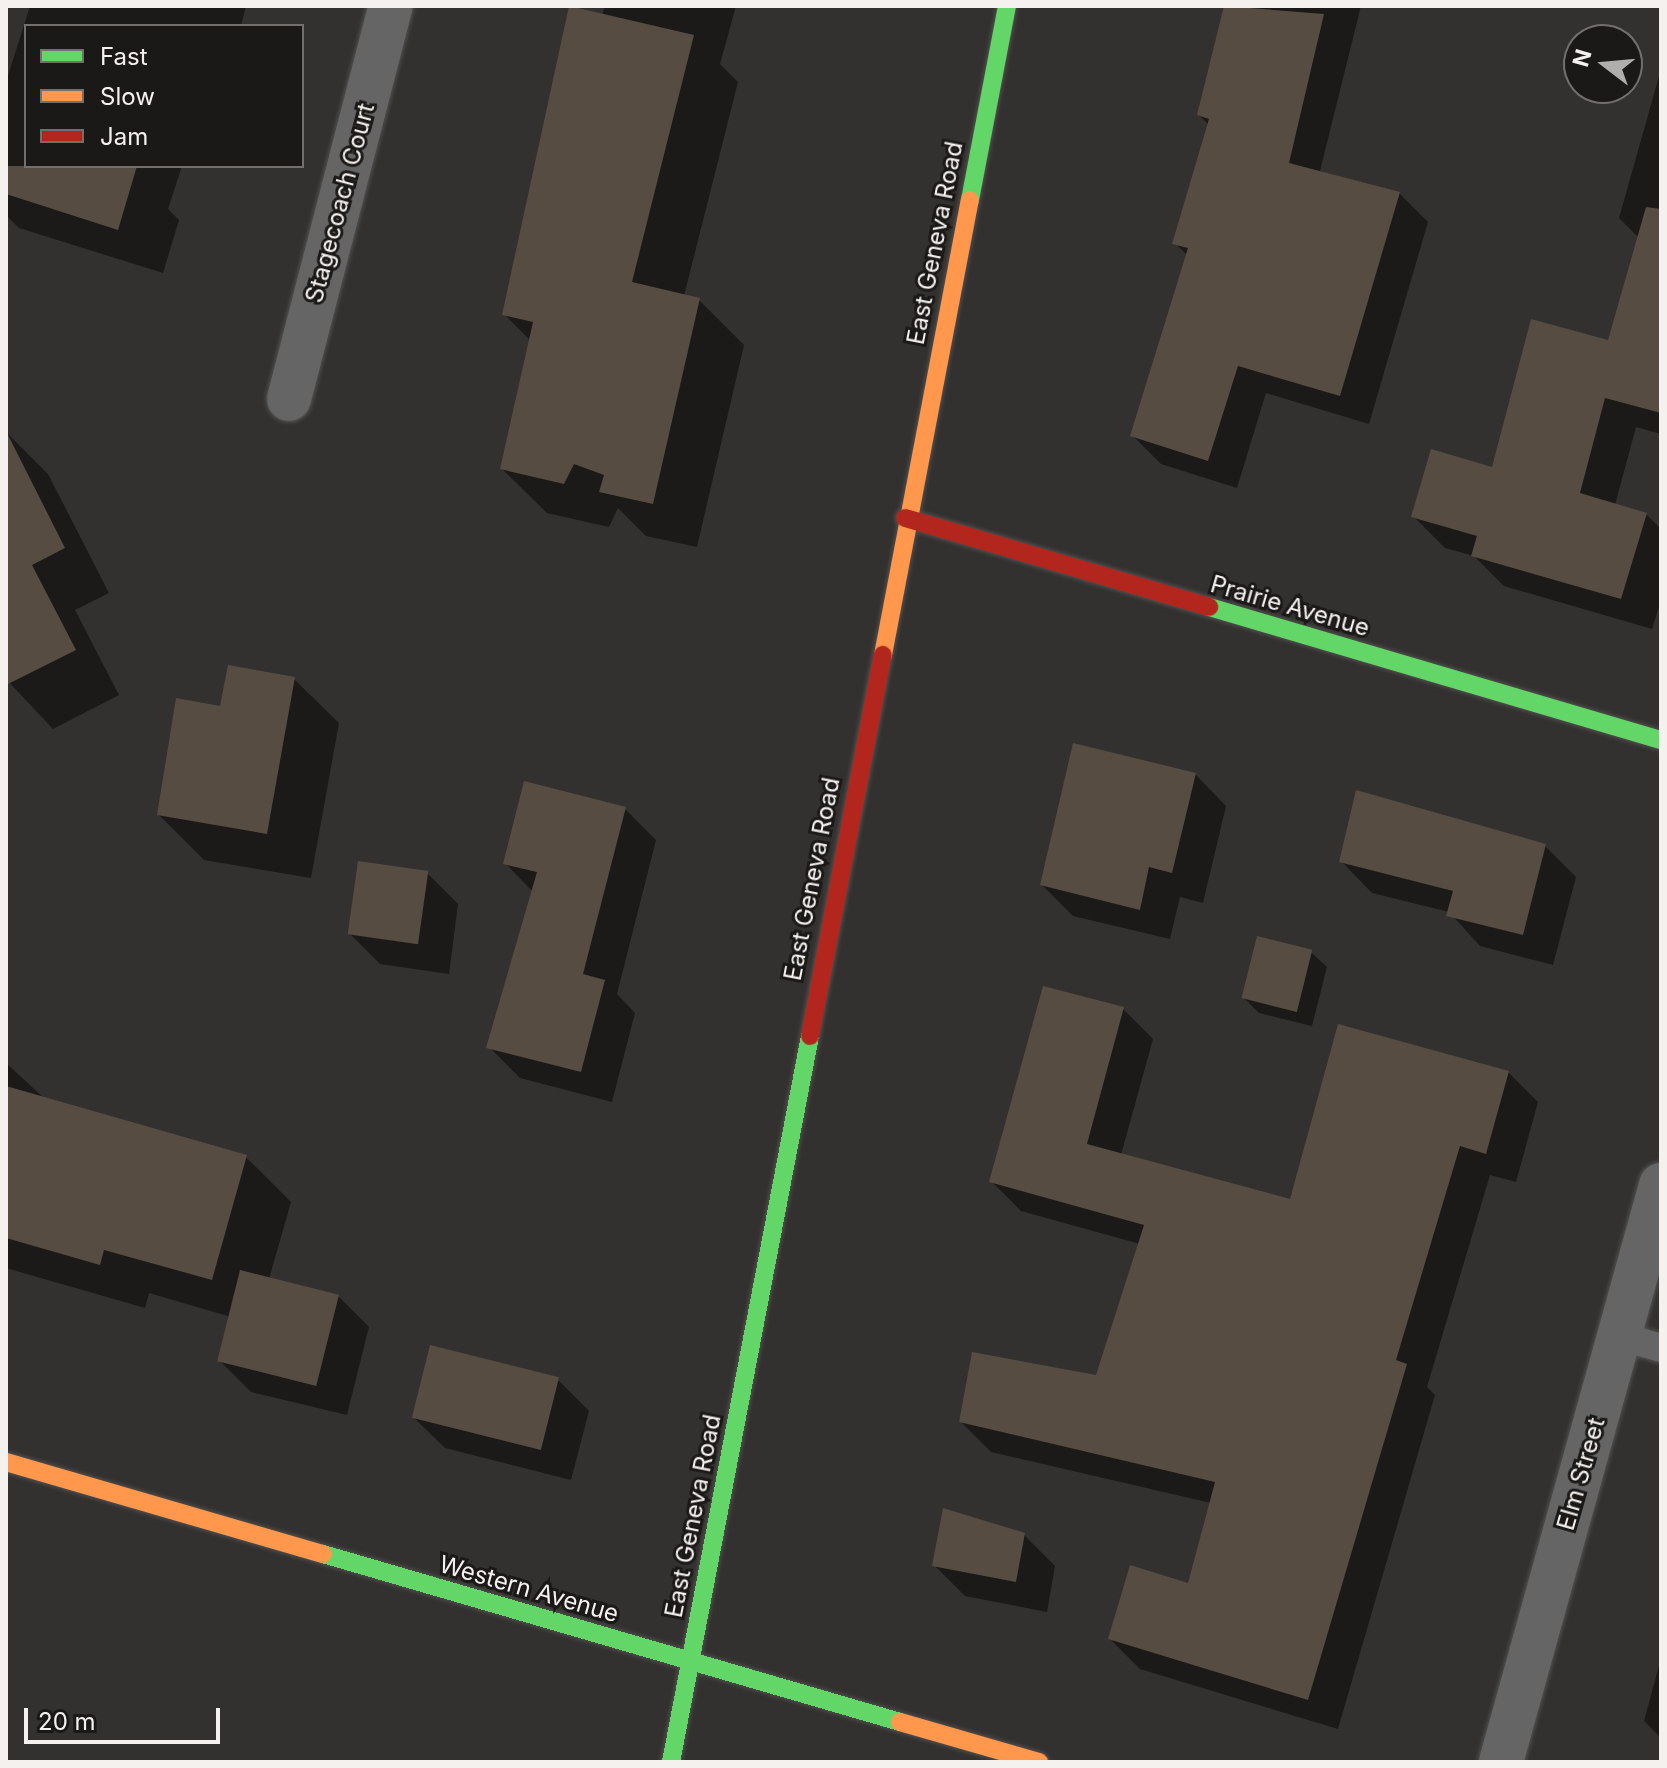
<!DOCTYPE html>
<style>
body{margin:0}
#map{position:relative;width:1667px;height:1768px;overflow:hidden;background:#33312f;font-family:Inter,sans-serif}
div>[style]{position:absolute}
.shadow>*{inset:0;background:#0007}
.building>*{inset:0;background:#564c41;transform-origin:0 0}
.roads{filter:drop-shadow(0 0 2px #51504f) drop-shadow(0 0 2px #51504f)}
.lane>*{height:28px;margin:-14px;padding:0 14px;transform-origin:14px;border-radius:14px;background:#656565}
.street>*{height:44px;margin:-22px;padding:0 22px;transform-origin:22px;border-radius:22px;background:#656565}
.fast>*{height:18px;margin:-9px;padding:0 9px;transform-origin:9px;border-radius:9px;background:#63d668}
.slow>*{height:18px;margin:-9px;padding:0 9px;transform-origin:9px;border-radius:9px;background:#ff974d}
.jam>*{height:18px;margin:-9px;padding:0 9px;transform-origin:9px;border-radius:9px;background:#b3261e}
span{translate:-50% -50%;white-space:nowrap;text-align:center;line-height:1.15;-webkit-text-stroke:6px #1b1917;paint-order:stroke}
.street-label{font-size:24px;color:#f4f1ef}
.frame{position:absolute;inset:0;border:8px solid #f4f1ef;pointer-events:none}
.legend{position:absolute;left:24px;top:24px;width:280px;height:144px;box-sizing:border-box;background:#1b1917;border:2px solid #726f6d;margin:0;padding:10px 14px;list-style:none;font-size:24px;color:#f4f1ef}
.legend li{display:flex;align-items:center;gap:16px;height:40px}
.legend b{width:40px;border:2px solid #726f6d}
.north{position:absolute;left:1563px;top:24px;width:80px;height:80px;box-sizing:border-box;background:#1b1917;border:2px solid #726f6d;border-radius:50%;rotate:286deg;font-size:22px;font-weight:700;line-height:32px;text-align:center;color:#f4f1ef}
.north::after{content:'';display:block;margin:auto;width:28px;height:36px;background:#b0aeac;clip-path:polygon(50% 0,100% 100%,50% 72%,0 100%)}
.scale{position:absolute;left:24px;top:1708px;width:196px;height:36px;box-sizing:border-box;border:4px solid #f4f1ef;border-top:0;padding-left:10px;font-size:24px;line-height:28px;white-space:nowrap;color:#f4f1ef;-webkit-text-stroke:6px #1b1917;paint-order:stroke}
</style>
<div id="map">
<div class="shadow">
<i style="clip-path:polygon(30px 6px,246px 6px,241px 26px,26px 26px,26px 166px,182px 166px,168px 209px,179px 220px,163px 273px,19px 228px,6px 215px,6px 82px)"></i>
<i style="clip-path:polygon(605px 6px,736px 6px,720px 64px,738px 82px,684px 296px,699px 300px,744px 345px,697px 547px,646px 536px,618px 508px,609px 527px,547px 513px,502px 469px,531px 341px,504px 314px)"></i>
<i style="clip-path:polygon(1226px 6px,1361px 6px,1320px 171px,1399px 193px,1428px 222px,1369px 424px,1266px 393px,1237px 488px,1161px 464px,1132px 435px,1188px 256px,1175px 243px,1210px 126px,1199px 115px)"></i>
<i style="clip-path:polygon(1661px 69px,1661px 434px,1636px 427px,1615px 505px,1646px 514px,1661px 529px,1661px 600px,1652px 629px,1504px 586px,1474px 556px,1445px 548px,1414px 517px,1493px 469px,1609px 342px,1639px 238px,1619px 218px)"></i>
<i style="clip-path:polygon(6px 432px,48px 474px,109px 593px,75px 610px,119px 695px,53px 729px,6px 679px)"></i>
<i style="clip-path:polygon(294px 679px,339px 723px,311px 878px,204px 860px,159px 815px,222px 708px)"></i>
<i style="clip-path:polygon(1195px 774px,1226px 806px,1203px 903px,1180px 897px,1170px 939px,1073px 916px,1042px 885px)"></i>
<i style="clip-path:polygon(625px 809px,656px 840px,617px 994px,635px 1013px,612px 1102px,520px 1078px,489px 1047px,533px 892px,505px 863px)"></i>
<i style="clip-path:polygon(1545px 846px,1576px 877px,1553px 965px,1480px 946px,1449px 912px,1372px 893px,1341px 861px)"></i>
<i style="clip-path:polygon(427px 873px,458px 904px,449px 974px,380px 964px,349px 933px)"></i>
<i style="clip-path:polygon(1311px 952px,1327px 967px,1312px 1026px,1259px 1013px,1244px 998px)"></i>
<i style="clip-path:polygon(1123px 1009px,1153px 1039px,1121px 1155px,1291px 1202px,1508px 1072px,1538px 1102px,1516px 1182px,1490px 1175px,1427px 1387px,1435px 1395px,1338px 1729px,1140px 1669px,1110px 1639px,1189px 1585px,1211px 1503px,991px 1452px,961px 1422px,1097px 1377px,1140px 1244px,1021px 1211px,991px 1181px)"></i>
<i style="clip-path:polygon(6px 1063px,45px 1099px,246px 1157px,291px 1202px,269px 1279px,338px 1296px,369px 1327px,347px 1415px,251px 1392px,220px 1361px,231px 1317px,149px 1293px,145px 1308px,6px 1268px)"></i>
<i style="clip-path:polygon(558px 1380px,589px 1411px,571px 1480px,445px 1448px,413px 1417px)"></i>
<i style="clip-path:polygon(1024px 1535px,1055px 1566px,1047px 1612px,965px 1596px,934px 1565px)"></i>
<i style="clip-path:polygon(1661px 1658px,1661px 1738px,1644px 1721px)"></i>
</div>
<div class="building">
<i style="clip-path:polygon(569px 6px,694px 35px,632px 282px,700px 298px,653px 504px,599px 492px,604px 475px,574px 464px,564px 484px,500px 469px,533px 322px,502px 315px)"></i>
<i style="clip-path:polygon(1224px 6px,1324px 14px,1289px 163px,1400px 192px,1340px 396px,1238px 366px,1208px 461px,1130px 436px,1188px 248px,1172px 244px,1209px 119px,1197px 115px)"></i>
<i style="clip-path:polygon(6px 166px,137px 166px,118px 230px,6px 194px)"></i>
<i style="clip-path:polygon(1646px 207px,1661px 209px,1661px 413px,1605px 398px,1580px 493px,1647px 513px,1621px 599px,1471px 556px,1477px 536px,1411px 517px,1431px 449px,1492px 467px,1531px 319px,1608px 340px)"></i>
<i style="clip-path:polygon(6px 431px,65px 548px,32px 565px,76px 650px,6px 685px)"></i>
<i style="clip-path:polygon(228px 665px,295px 677px,267px 834px,157px 815px,176px 698px,220px 706px)"></i>
<i style="clip-path:polygon(1073px 743px,1196px 773px,1172px 873px,1149px 867px,1140px 910px,1040px 885px)"></i>
<i style="clip-path:polygon(524px 781px,626px 807px,583px 974px,605px 980px,581px 1072px,486px 1048px,537px 872px,503px 864px)"></i>
<i style="clip-path:polygon(1356px 790px,1546px 844px,1523px 935px,1446px 916px,1453px 891px,1339px 862px)"></i>
<i style="left:358px;top:861px;width:71px;height:74px;rotate:8deg"></i>
<i style="left:1257px;top:936px;width:57px;height:64px;rotate:14deg"></i>
<i style="clip-path:polygon(1043px 986px,1124px 1007px,1087px 1144px,1290px 1199px,1338px 1024px,1509px 1071px,1486px 1154px,1460px 1146px,1396px 1360px,1407px 1364px,1308px 1700px,1108px 1639px,1130px 1565px,1188px 1583px,1215px 1482px,959px 1422px,972px 1352px,1096px 1375px,1144px 1225px,989px 1182px)"></i>
<i style="clip-path:polygon(6px 1086px,247px 1155px,212px 1280px,104px 1250px,100px 1265px,6px 1238px)"></i>
<i style="left:240px;top:1270px;width:102px;height:94px;rotate:14deg"></i>
<i style="left:430px;top:1345px;width:133px;height:75px;rotate:14deg"></i>
<i style="clip-path:polygon(943px 1508px,1025px 1533px,1016px 1582px,932px 1566px)"></i>
</div>
<div class="roads">
<div class="lane">
<i style="left:1619px;top:1336px;width:44px;rotate:15.9deg"></i>
</div>
<div class="street">
<i style="left:289px;top:399px;width:406px;rotate:-75.5deg"></i>
<i style="left:1501px;top:1762px;width:599px;rotate:-74.5deg"></i>
</div>
<div class="fast">
<i style="left:970px;top:200px;width:197px;rotate:-79.2deg"></i>
<i style="left:1209px;top:607px;width:471px;rotate:16.4deg"></i>
<i style="left:323px;top:1554px;width:601px;rotate:16.23deg"></i>
<i style="left:671px;top:1762px;width:739px;rotate:-79.16deg"></i>
</div>
<div class="slow">
<i style="left:883px;top:655px;width:463px;rotate:-79.2deg"></i>
<i style="left:6px;top:1462px;width:330px;rotate:16.2deg"></i>
<i style="left:900px;top:1722px;width:145px;rotate:16.1deg"></i>
</div>
<div class="jam">
<i style="left:905px;top:518px;width:317px;rotate:16.3deg"></i>
<i style="left:810px;top:1036px;width:388px;rotate:-79.2deg"></i>
</div>
</div>
<div class="street-label">
<span style="left:340px;top:203px;rotate:-75deg">Stagecoach Court</span>
<span style="left:935px;top:243px;rotate:-79deg">East Geneva Road</span>
<span style="left:1290px;top:606px;rotate:16deg">Prairie Avenue</span>
<span style="left:812px;top:879px;rotate:-79deg">East Geneva Road</span>
<span style="left:1581px;top:1474px;rotate:-74deg">Elm Street</span>
<span style="left:693px;top:1516px;rotate:-79deg">East Geneva Road</span>
<span style="left:529px;top:1589px;rotate:16deg">Western Avenue</span>
</div>
<div class="frame"></div>
<ul class="legend">
<li><b style="height:10px;background:#63d668"></b>Fast</li>
<li><b style="height:10px;background:#ff974d"></b>Slow</li>
<li><b style="height:10px;background:#b3261e"></b>Jam</li>
</ul>
<div class="north">N</div>
<div class="scale">20 m</div>
</div>
